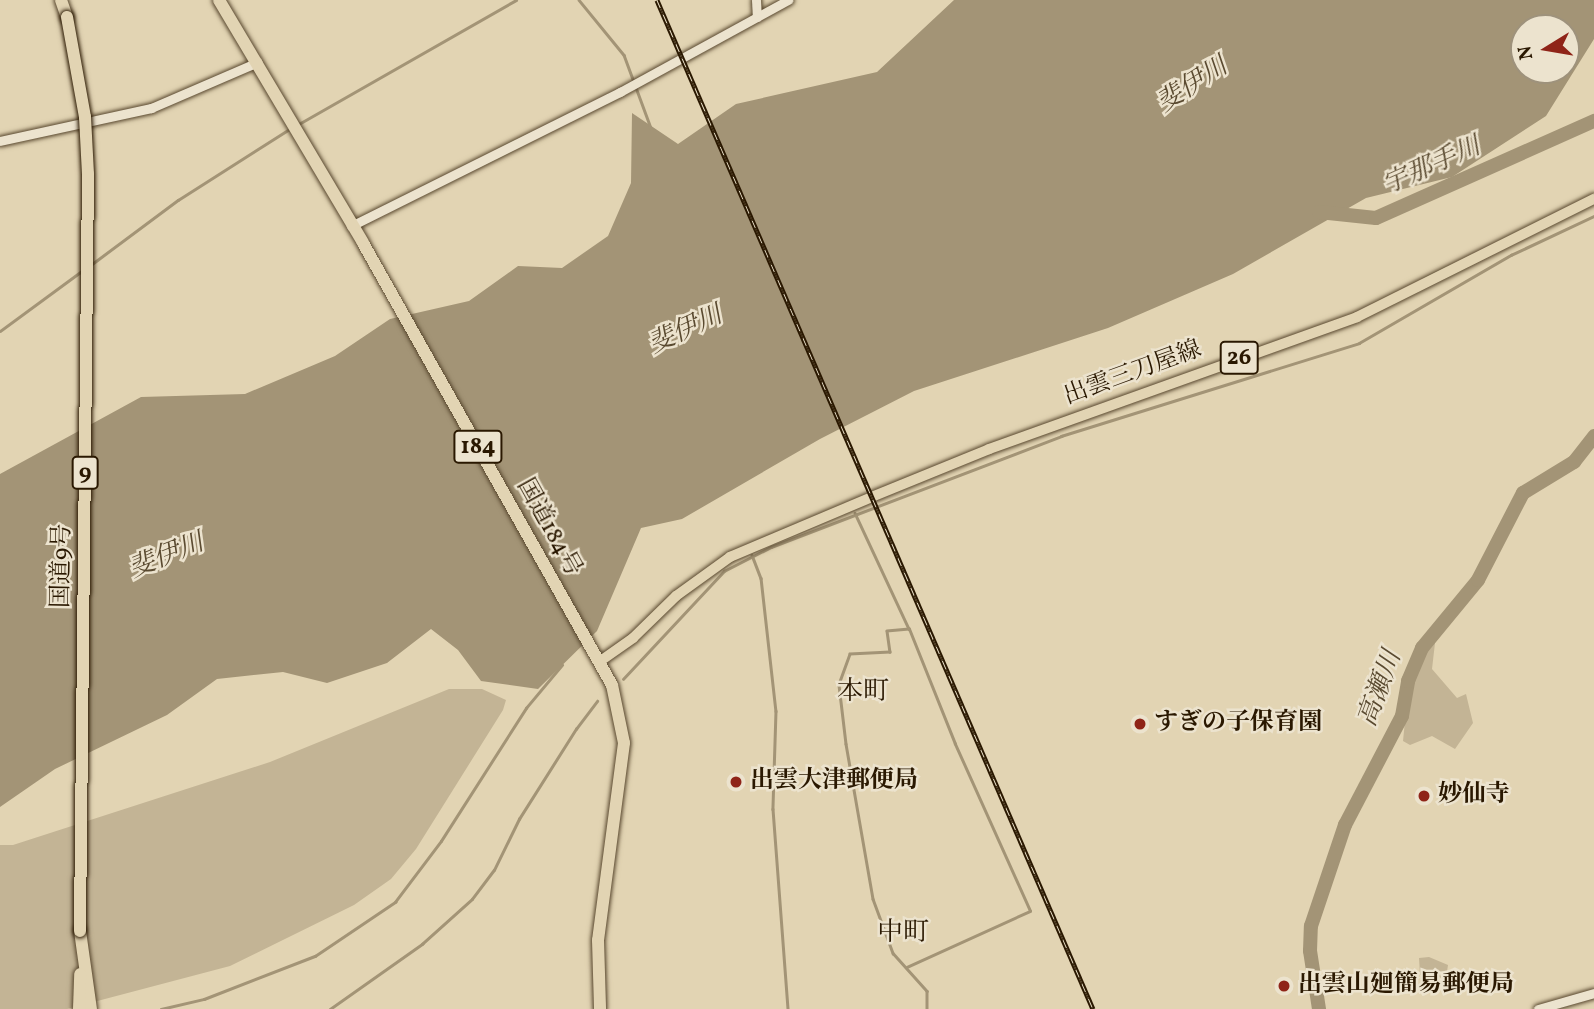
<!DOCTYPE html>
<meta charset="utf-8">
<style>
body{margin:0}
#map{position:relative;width:1594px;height:1009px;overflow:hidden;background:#e2d4b3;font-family:Vollkorn,"Noto Serif JP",serif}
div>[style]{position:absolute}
.green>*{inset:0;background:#c3b495}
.water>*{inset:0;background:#a39476}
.stream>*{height:2.5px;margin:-1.25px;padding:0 1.25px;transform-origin:1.25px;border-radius:1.25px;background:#a39476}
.river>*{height:14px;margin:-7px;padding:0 7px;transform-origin:7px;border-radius:7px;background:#a39476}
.roads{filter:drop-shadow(0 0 2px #58472e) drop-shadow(0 0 2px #58472e)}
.tertiary>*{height:9px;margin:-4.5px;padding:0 4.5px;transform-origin:4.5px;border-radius:4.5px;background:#ece3ce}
.primary>*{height:10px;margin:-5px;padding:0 5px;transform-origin:5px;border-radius:5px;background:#e2d4b3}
.trunk>*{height:12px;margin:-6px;padding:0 6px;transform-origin:6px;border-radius:6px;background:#e2d4b3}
.rail>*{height:5px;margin-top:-2.5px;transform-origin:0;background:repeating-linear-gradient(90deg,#ece3ce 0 8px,#2a1801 0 16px);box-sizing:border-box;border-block:2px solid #2a1801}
.bridges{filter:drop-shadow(0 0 2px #2a1801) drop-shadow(0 0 2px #2a1801)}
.trunk-bridge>*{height:12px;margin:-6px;padding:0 6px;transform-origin:6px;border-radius:6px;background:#e2d4b3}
.dots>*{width:19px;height:19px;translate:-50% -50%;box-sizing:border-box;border:4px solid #ece3ce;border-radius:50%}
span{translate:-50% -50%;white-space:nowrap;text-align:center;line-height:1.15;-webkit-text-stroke:5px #ece3ce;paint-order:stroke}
.shield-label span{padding:2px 5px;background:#ece3ce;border:2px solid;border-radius:5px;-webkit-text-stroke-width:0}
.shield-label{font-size:23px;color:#2a1801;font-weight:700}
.street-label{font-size:24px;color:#2a1801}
.poi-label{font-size:24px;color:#2a1801;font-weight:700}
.left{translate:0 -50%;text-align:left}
.water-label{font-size:26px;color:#5a4a30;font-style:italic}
.neighbourhood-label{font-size:26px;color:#2a1801}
.north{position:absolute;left:1510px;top:14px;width:70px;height:70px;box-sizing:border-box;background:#ece3ce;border:2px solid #9e927c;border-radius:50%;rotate:259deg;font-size:19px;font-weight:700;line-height:28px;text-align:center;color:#2a1801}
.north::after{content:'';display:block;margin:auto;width:24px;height:32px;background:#8f2418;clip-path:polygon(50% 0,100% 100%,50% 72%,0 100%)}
</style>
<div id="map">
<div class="green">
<i style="clip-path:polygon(1429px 641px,1435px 643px,1432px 669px,1457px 698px,1466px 694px,1473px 723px,1455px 749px,1432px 736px,1410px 745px,1403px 741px,1409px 681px)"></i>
<i style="clip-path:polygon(449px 689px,482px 689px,506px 700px,503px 710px,416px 849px,391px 879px,354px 905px,230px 966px,67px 1009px,0 1009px,0 845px,13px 845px,270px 762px)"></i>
<i style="clip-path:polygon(1429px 957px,1448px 965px,1446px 978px,1420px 975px,1419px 958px)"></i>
</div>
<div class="water">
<i style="clip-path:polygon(evenodd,954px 0,1594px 0,1594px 39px,1546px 116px,1452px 177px,1366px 198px,1233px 274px,1108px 328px,914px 391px,820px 439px,682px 519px,641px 528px,597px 631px,538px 689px,481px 681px,458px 650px,431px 629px,387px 663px,327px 683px,283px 672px,217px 679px,167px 715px,55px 769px,0 807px,0 474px,141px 397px,245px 394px,335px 356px,390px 319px,469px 301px,518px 266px,562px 268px,608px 236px,631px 183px,632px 113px,678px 144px,736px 104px,877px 72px,954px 0,1524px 28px,1566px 28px,1566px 70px,1524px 70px,1524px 28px)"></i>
</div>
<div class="stream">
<i style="left:579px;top:0;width:71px;rotate:50.7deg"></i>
<i style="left:624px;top:55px;width:78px;rotate:69.7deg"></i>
<i style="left:297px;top:125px;width:252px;rotate:-29.7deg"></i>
<i style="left:92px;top:264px;width:107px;rotate:-36.7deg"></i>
<i style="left:178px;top:200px;width:134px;rotate:-32.5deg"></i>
<i style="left:0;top:331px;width:103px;rotate:-36.3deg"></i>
<i style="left:855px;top:513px;width:128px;rotate:65deg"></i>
<i style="left:909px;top:629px;width:22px;rotate:175deg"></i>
<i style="left:887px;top:631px;width:21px;rotate:82deg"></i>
<i style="left:890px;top:652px;width:40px;rotate:177.1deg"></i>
<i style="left:850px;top:654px;width:33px;rotate:110deg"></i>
<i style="left:839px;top:685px;width:59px;rotate:83.2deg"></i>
<i style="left:846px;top:744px;width:157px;rotate:80.1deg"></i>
<i style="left:873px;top:899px;width:58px;rotate:69.7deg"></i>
<i style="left:893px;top:953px;width:51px;rotate:48.2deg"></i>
<i style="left:927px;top:991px;width:18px;rotate:90deg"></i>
<i style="left:752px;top:555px;width:25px;rotate:69deg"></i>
<i style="left:761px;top:578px;width:134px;rotate:83.6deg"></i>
<i style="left:776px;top:711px;width:98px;rotate:91.8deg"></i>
<i style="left:773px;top:809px;width:201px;rotate:85.7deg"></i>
<i style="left:623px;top:679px;width:148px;rotate:-46.9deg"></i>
<i style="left:724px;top:571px;width:53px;rotate:-27.1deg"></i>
<i style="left:771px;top:547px;width:311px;rotate:-20.9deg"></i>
<i style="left:1061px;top:436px;width:312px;rotate:-17.3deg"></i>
<i style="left:1359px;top:343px;width:176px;rotate:-30.1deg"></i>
<i style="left:1511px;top:255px;width:92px;rotate:-25.2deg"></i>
<i style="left:907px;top:967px;width:135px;rotate:-24.5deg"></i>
<i style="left:1030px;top:911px;width:183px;rotate:-114.2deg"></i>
<i style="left:955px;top:744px;width:124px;rotate:-111.8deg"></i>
<i style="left:161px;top:1009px;width:44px;rotate:-13.1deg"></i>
<i style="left:204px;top:999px;width:119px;rotate:-21.2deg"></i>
<i style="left:315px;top:956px;width:97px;rotate:-34deg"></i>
<i style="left:395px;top:902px;width:76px;rotate:-53deg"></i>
<i style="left:441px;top:841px;width:158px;rotate:-57.4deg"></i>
<i style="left:526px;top:708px;width:56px;rotate:-50.1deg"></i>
<i style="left:330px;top:1009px;width:113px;rotate:-35.2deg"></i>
<i style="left:422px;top:944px;width:67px;rotate:-42deg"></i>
<i style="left:472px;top:899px;width:36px;rotate:-53deg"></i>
<i style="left:494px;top:870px;width:57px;rotate:-63.9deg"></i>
<i style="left:519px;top:819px;width:107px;rotate:-57.7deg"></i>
<i style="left:576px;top:729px;width:35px;rotate:-53deg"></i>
</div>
<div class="river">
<i style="left:1319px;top:212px;width:57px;rotate:6deg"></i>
<i style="left:1376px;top:218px;width:239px;rotate:-24deg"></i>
<i style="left:1319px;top:1009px;width:59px;rotate:-98.8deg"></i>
<i style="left:1310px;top:951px;width:25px;rotate:-88deg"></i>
<i style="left:1311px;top:926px;width:107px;rotate:-71.4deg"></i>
<i style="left:1345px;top:825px;width:123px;rotate:-62.4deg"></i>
<i style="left:1402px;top:716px;width:36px;rotate:-80deg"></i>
<i style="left:1408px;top:681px;width:36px;rotate:-67deg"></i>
<i style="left:1422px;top:648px;width:88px;rotate:-50.5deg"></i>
<i style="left:1478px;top:580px;width:98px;rotate:-62.7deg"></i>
<i style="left:1523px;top:493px;width:60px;rotate:-31.3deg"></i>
<i style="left:1574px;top:462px;width:33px;rotate:-52deg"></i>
</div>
<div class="roads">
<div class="tertiary">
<i style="left:756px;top:0;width:17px;rotate:87deg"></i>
<i style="left:0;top:141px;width:155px;rotate:-12.3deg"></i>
<i style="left:151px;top:108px;width:116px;rotate:-23.3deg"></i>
<i style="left:351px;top:226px;width:301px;rotate:-26.5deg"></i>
<i style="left:620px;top:92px;width:192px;rotate:-28.7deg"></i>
<i style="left:1538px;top:1009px;width:58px;rotate:-15.9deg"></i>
</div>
<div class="primary">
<i style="left:874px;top:496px;width:124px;rotate:-22.2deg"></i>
<i style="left:989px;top:449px;width:391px;rotate:-19.7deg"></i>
<i style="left:1357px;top:317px;width:265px;rotate:-26.5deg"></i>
<i style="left:599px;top:662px;width:42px;rotate:-35.2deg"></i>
<i style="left:633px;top:638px;width:60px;rotate:-44.3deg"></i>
<i style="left:676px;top:596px;width:67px;rotate:-35.8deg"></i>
<i style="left:730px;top:557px;width:152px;rotate:-22.9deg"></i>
</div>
<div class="trunk">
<i style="left:61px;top:0;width:18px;rotate:71deg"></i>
<i style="left:219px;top:0;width:282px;rotate:59.3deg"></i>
<i style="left:363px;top:243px;width:507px;rotate:60.61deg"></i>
<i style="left:612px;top:685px;width:59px;rotate:78.3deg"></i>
<i style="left:624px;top:743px;width:199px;rotate:97.5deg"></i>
<i style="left:598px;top:940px;width:69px;rotate:88.3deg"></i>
<i style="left:80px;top:931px;width:79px;rotate:82deg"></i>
<i style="left:79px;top:1009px;width:35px;rotate:-88deg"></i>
</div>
</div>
<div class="rail">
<i style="left:657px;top:0;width:1099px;rotate:66.63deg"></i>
</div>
<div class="bridges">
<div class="trunk-bridge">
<i style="left:67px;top:17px;width:102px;rotate:79.8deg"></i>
<i style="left:85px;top:117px;width:57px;rotate:87deg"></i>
<i style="left:88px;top:174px;width:757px;rotate:90.61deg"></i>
</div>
</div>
<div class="dots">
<i style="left:1140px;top:724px;background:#8f2418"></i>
<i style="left:736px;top:782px;background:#8f2418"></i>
<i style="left:1424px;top:796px;background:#8f2418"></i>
<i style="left:1284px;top:986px;background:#8f2418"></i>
</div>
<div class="shield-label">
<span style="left:1239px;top:358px">26</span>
<span style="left:478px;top:447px">184</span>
<span style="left:85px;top:473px">9</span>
</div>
<div class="street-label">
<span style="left:1133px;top:374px;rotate:-20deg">出雲三刀屋線</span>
<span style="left:548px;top:528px;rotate:61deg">国道184号</span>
<span style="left:63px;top:566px;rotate:-89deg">国道9号</span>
</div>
<div class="poi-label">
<span class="left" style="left:1154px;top:724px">すぎの子保育園</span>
<span class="left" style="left:750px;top:782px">出雲大津郵便局</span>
<span class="left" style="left:1438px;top:796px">妙仙寺</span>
<span class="left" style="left:1298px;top:986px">出雲山廻簡易郵便局</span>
</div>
<div class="water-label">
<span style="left:1193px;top:86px;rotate:-33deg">斐伊川</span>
<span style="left:1432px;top:167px;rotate:-24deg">宇那手川</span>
<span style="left:686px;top:331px;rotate:-25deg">斐伊川</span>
<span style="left:167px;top:557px;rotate:-22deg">斐伊川</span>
<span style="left:1381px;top:689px;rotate:-70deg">高瀬川</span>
</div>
<div class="neighbourhood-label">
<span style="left:863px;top:693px">本町</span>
<span style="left:903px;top:934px">中町</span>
</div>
<div class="north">N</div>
</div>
